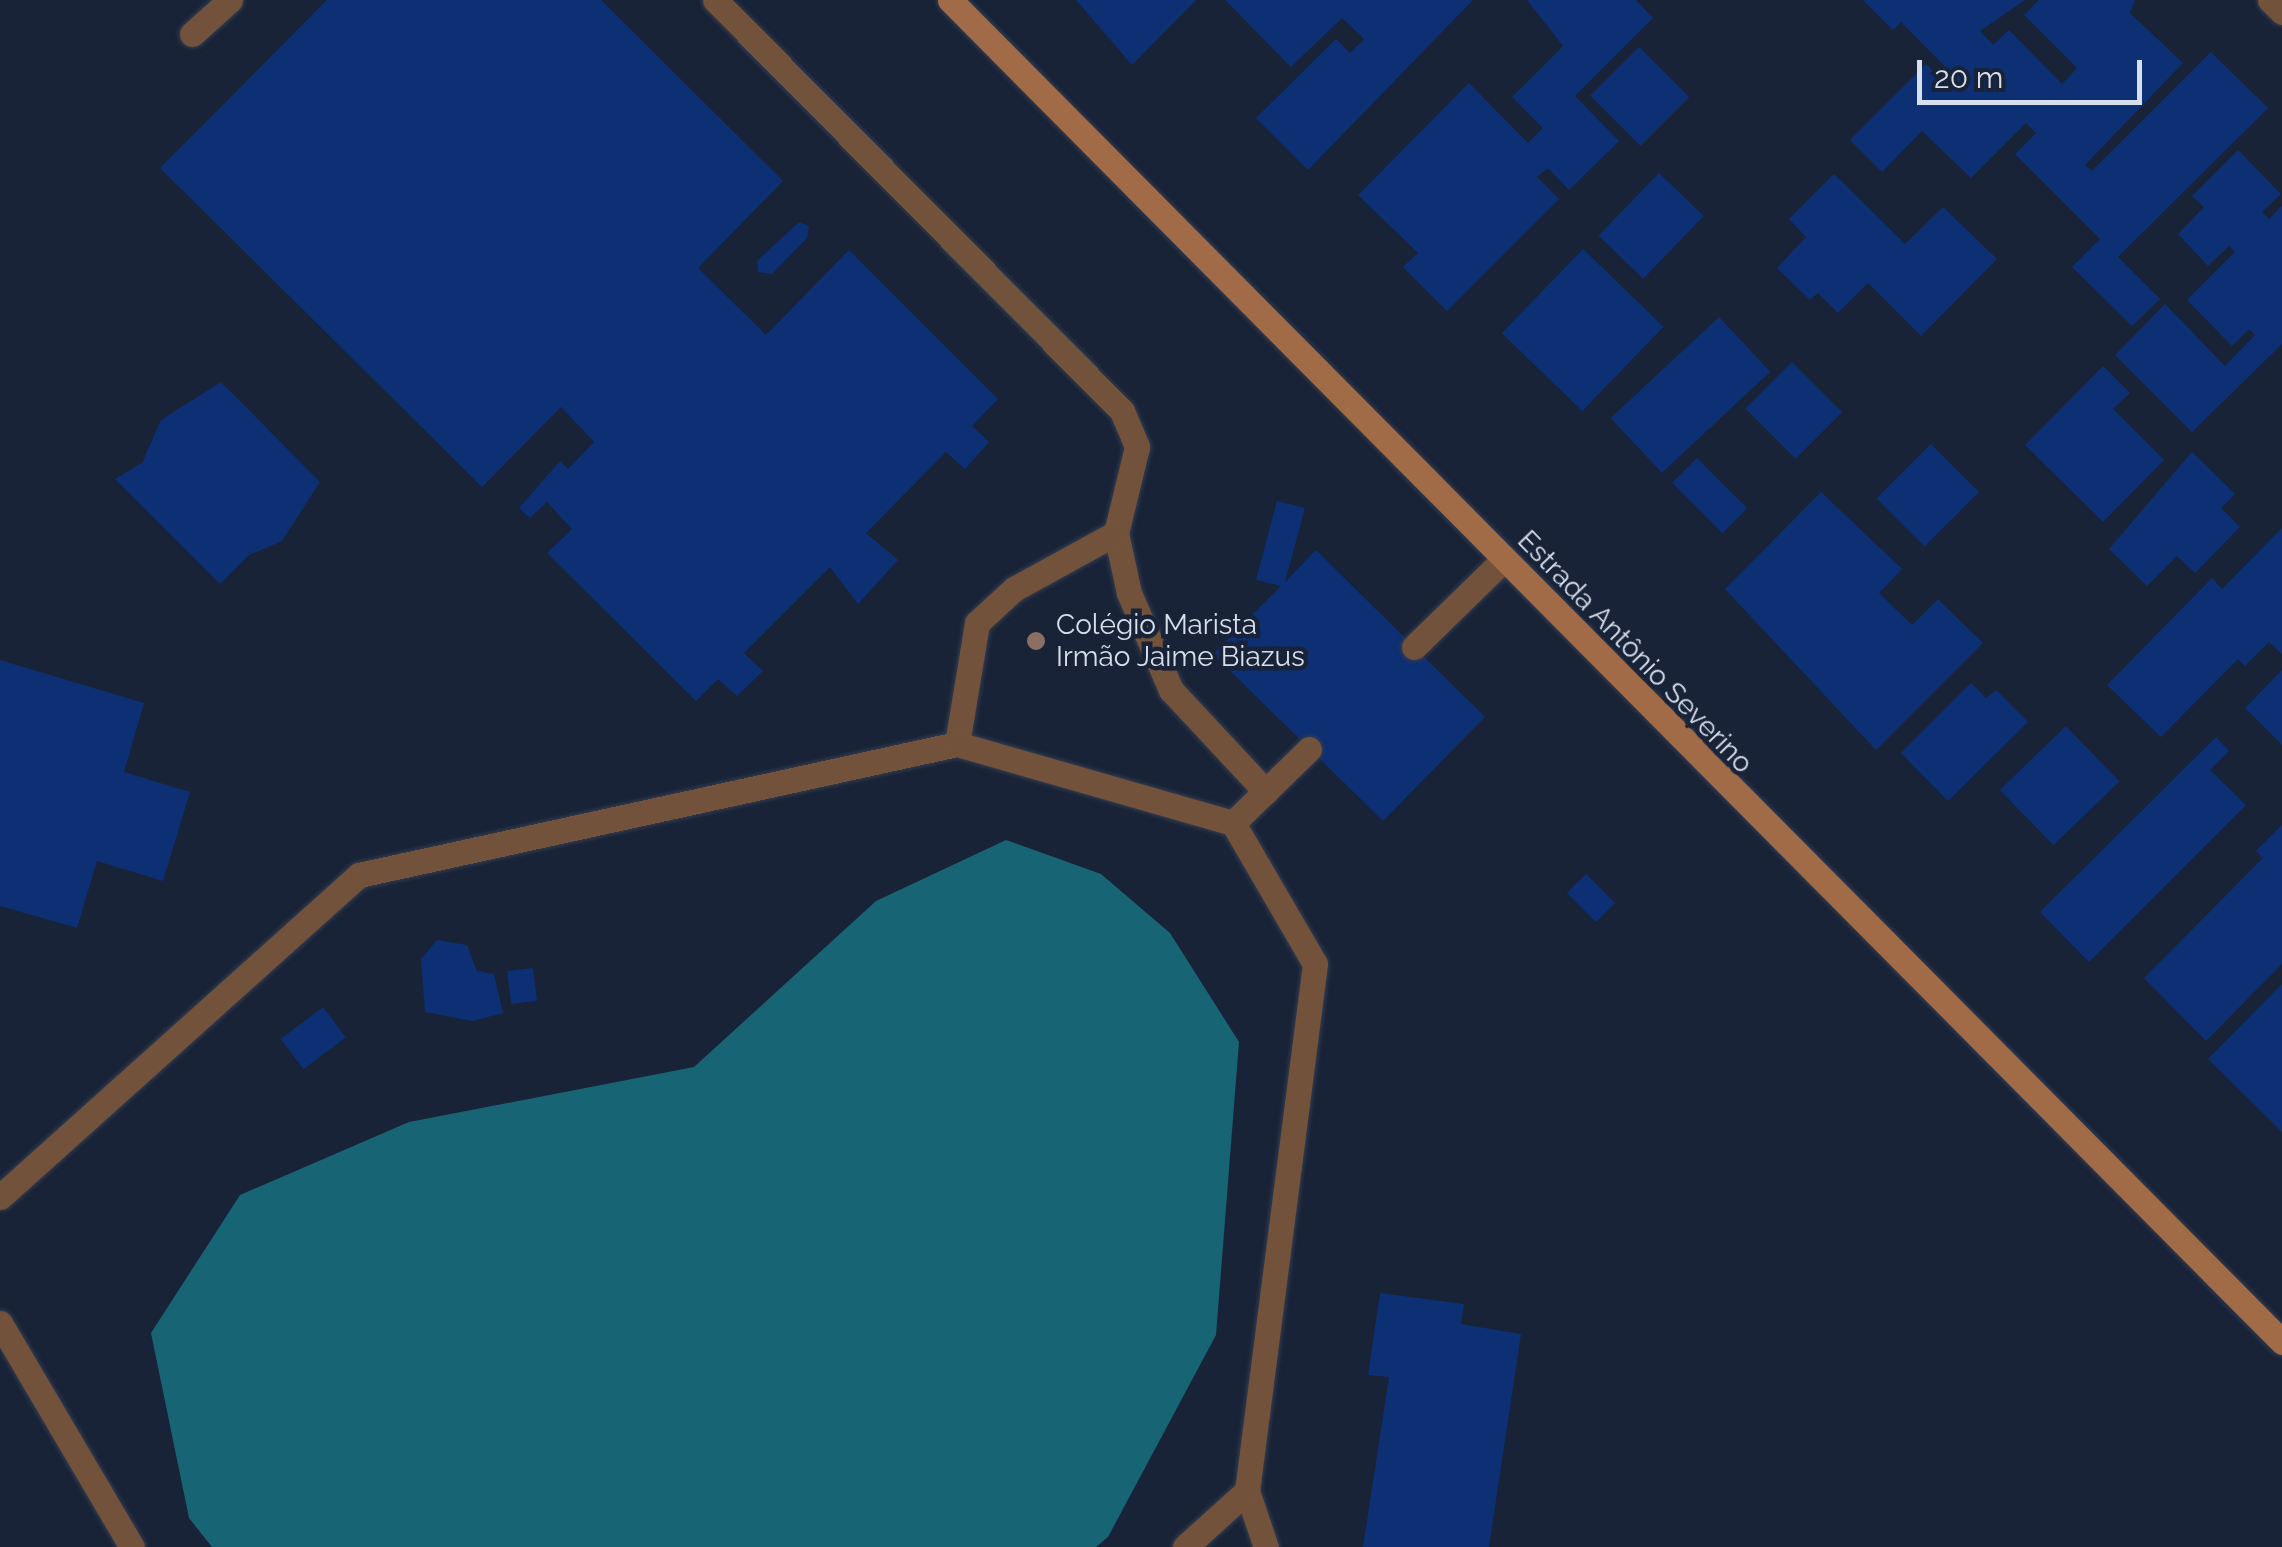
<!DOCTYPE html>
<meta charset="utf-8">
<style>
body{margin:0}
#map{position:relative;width:2282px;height:1547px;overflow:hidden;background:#192337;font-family:Raleway,sans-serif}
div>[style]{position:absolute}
.water>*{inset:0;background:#176474}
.building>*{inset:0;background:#0d2f74;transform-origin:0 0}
.roads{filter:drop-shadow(0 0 2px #343d50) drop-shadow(0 0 2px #343d50)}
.lane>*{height:25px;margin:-12.5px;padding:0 12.5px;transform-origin:12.5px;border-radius:12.5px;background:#73523b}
.street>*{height:25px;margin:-12.5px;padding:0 12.5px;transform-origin:12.5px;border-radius:12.5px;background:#73523b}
.secondary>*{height:25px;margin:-12.5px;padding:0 12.5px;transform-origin:12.5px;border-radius:12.5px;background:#a06b46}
.dots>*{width:28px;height:28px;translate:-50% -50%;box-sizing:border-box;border:5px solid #192337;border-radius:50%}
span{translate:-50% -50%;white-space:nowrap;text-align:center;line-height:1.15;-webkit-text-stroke:9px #192337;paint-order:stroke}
.poi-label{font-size:28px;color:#d7deec}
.left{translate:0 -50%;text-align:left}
.street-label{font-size:28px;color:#d7deec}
.scale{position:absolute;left:1917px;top:60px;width:225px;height:45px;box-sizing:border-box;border:5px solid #d7deec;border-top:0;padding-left:12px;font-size:30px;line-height:35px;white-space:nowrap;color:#d7deec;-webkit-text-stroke:8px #192337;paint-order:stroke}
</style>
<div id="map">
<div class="water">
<i style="clip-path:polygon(1006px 840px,1101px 874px,1170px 933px,1239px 1042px,1216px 1335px,1108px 1537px,1096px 1547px,212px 1547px,189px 1518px,151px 1333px,240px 1195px,409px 1122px,694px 1067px,876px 901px)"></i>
</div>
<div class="building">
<i style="clip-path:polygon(327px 0,601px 0,783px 181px,698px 268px,766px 335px,849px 250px,998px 399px,972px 426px,989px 442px,965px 469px,946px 452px,866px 533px,898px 560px,858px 604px,830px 567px,744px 653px,763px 671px,737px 696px,718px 679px,696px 701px,547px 553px,572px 529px,547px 502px,530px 518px,519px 508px,560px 461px,568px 469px,594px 442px,561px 407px,482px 487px,160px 168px)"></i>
<i style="clip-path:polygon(1076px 0,1196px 0,1132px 65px)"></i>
<i style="clip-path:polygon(1225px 0,1473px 0,1308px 170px,1256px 118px,1336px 39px,1350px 53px,1364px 39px,1342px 18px,1291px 67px)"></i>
<i style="clip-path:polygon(1527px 0,1636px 0,1653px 18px,1575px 96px,1619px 141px,1569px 190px,1548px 168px,1537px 177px,1559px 199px,1447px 311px,1403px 267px,1418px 253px,1358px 195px,1469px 83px,1528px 143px,1543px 128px,1512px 97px,1563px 46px)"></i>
<i style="clip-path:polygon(1863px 0,2025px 0,1980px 31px,1993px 45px,2009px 30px,2062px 84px,2077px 68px,2024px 15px,2039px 0,2135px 0,2130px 13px,2183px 63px,2085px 165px,2092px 171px,2211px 52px,2268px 108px,2118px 257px,2160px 299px,2132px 326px,2072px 267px,2100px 239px,2015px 154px,2036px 133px,2026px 123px,1971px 178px,1922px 131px,1882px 172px,1850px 140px,1926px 64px,1950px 88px,1958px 80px,1901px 22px,1893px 30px)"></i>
<i style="left:1639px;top:47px;width:71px;height:69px;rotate:45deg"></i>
<i style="clip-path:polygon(2238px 150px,2281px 194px,2262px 212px,2269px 219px,2282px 206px,2282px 344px,2192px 432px,2115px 355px,2165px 304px,2225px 366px,2255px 335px,2249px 329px,2232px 346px,2187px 300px,2235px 252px,2229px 246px,2208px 266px,2178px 234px,2204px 207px,2192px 196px)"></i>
<i style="left:1659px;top:173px;width:62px;height:87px;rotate:44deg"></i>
<i style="clip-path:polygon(1834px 174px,1905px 244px,1943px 207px,1997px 259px,1921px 336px,1868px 283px,1838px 313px,1818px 293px,1810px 300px,1777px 268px,1806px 237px,1789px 219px)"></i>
<i style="clip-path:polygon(799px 222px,809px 226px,807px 238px,772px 274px,758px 272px,757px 261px)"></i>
<i style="left:1583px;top:249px;width:112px;height:117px;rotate:44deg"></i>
<i style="left:1719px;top:317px;width:75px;height:148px;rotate:47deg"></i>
<i style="left:1792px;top:362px;width:71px;height:66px;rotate:45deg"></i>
<i style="clip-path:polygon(2103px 366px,2130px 393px,2113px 409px,2164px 460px,2103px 522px,2025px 445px)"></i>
<i style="clip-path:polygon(221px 382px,320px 482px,282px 541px,249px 555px,220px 584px,115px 479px,142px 463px,161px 420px)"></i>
<i style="left:1931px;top:444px;width:68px;height:77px;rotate:45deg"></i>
<i style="clip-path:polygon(2192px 452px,2235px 494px,2221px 508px,2240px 527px,2195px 573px,2177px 556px,2147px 586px,2109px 549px)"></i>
<i style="left:1697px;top:458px;width:71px;height:35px;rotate:45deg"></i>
<i style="clip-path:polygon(1821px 492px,1902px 569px,1879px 593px,1912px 625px,1938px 599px,1983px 643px,1876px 750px,1725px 589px)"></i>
<i style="clip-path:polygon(1277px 501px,1305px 508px,1285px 582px,1316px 550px,1485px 717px,1383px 821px,1213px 654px,1281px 586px,1256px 580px)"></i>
<i style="clip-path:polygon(2282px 528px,2282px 654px,2269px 642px,2245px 666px,2238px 659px,2161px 737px,2107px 685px,2212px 578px,2222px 589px)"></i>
<i style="clip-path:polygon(0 660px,144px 703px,124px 772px,190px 792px,163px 881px,97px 861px,77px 928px,0 906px)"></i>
<i style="clip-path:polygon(2282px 670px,2282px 745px,2245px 708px)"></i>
<i style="clip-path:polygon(1971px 683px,1986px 698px,1996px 690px,2028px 722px,1948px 801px,1901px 753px)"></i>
<i style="left:2066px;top:726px;width:77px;height:92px;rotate:46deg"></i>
<i style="clip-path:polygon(2216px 737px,2229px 751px,2210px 770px,2246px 805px,2089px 962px,2040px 912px)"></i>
<i style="clip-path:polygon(2282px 825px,2282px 964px,2206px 1041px,2144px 978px,2263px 858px,2256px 851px)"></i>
<i style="left:1586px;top:874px;width:41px;height:27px;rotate:45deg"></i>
<i style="clip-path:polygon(437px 940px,467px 945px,477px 971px,494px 974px,503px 1013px,473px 1021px,425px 1012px,421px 959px)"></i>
<i style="left:533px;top:968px;width:33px;height:26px;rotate:83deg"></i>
<i style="clip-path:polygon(2282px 984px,2282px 1132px,2208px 1059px)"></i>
<i style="left:323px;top:1007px;width:38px;height:53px;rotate:53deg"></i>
<i style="clip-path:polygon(1380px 1293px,1464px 1304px,1461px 1324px,1521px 1334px,1489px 1547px,1363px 1547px,1389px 1377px,1368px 1375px)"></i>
</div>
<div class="roads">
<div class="lane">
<i style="left:715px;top:0;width:578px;rotate:45.28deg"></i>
<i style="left:1122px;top:411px;width:39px;rotate:67deg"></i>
<i style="left:1137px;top:447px;width:89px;rotate:103.7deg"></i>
<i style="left:1116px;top:533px;width:61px;rotate:77.8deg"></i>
<i style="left:1129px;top:593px;width:106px;rotate:66.6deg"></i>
<i style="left:1171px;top:690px;width:139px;rotate:47deg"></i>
<i style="left:192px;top:34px;width:51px;rotate:-41.8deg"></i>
<i style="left:1414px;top:647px;width:124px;rotate:-44.3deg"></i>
<i style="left:957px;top:744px;width:123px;rotate:-80.6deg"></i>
<i style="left:977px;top:623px;width:50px;rotate:-42.6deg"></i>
<i style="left:1014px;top:589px;width:116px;rotate:-28.8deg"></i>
<i style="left:1233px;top:823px;width:106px;rotate:-44.2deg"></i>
<i style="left:0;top:1197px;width:482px;rotate:-41.9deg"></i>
<i style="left:359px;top:875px;width:612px;rotate:-12.36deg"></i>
<i style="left:957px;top:744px;width:287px;rotate:16deg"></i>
<i style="left:1233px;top:823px;width:163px;rotate:59.8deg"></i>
<i style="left:1315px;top:964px;width:531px;rotate:97.35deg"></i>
<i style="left:1247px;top:1491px;width:59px;rotate:71.3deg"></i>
<i style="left:0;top:1323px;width:260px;rotate:59.5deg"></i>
<i style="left:1185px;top:1547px;width:84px;rotate:-42.1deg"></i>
</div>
<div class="street">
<i style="left:2270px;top:0;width:17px;rotate:45deg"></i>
</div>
<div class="secondary">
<i style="left:950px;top:0;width:1891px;rotate:45.21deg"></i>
</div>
</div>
<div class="dots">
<i style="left:1036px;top:641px;background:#8d6e63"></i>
</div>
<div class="poi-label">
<span class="left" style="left:1056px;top:641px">Colégio Marista<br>Irmão Jaime Biazus</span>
</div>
<div class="street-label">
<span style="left:1635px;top:652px;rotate:46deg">Estrada Antônio Severino</span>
</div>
<div class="scale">20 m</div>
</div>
